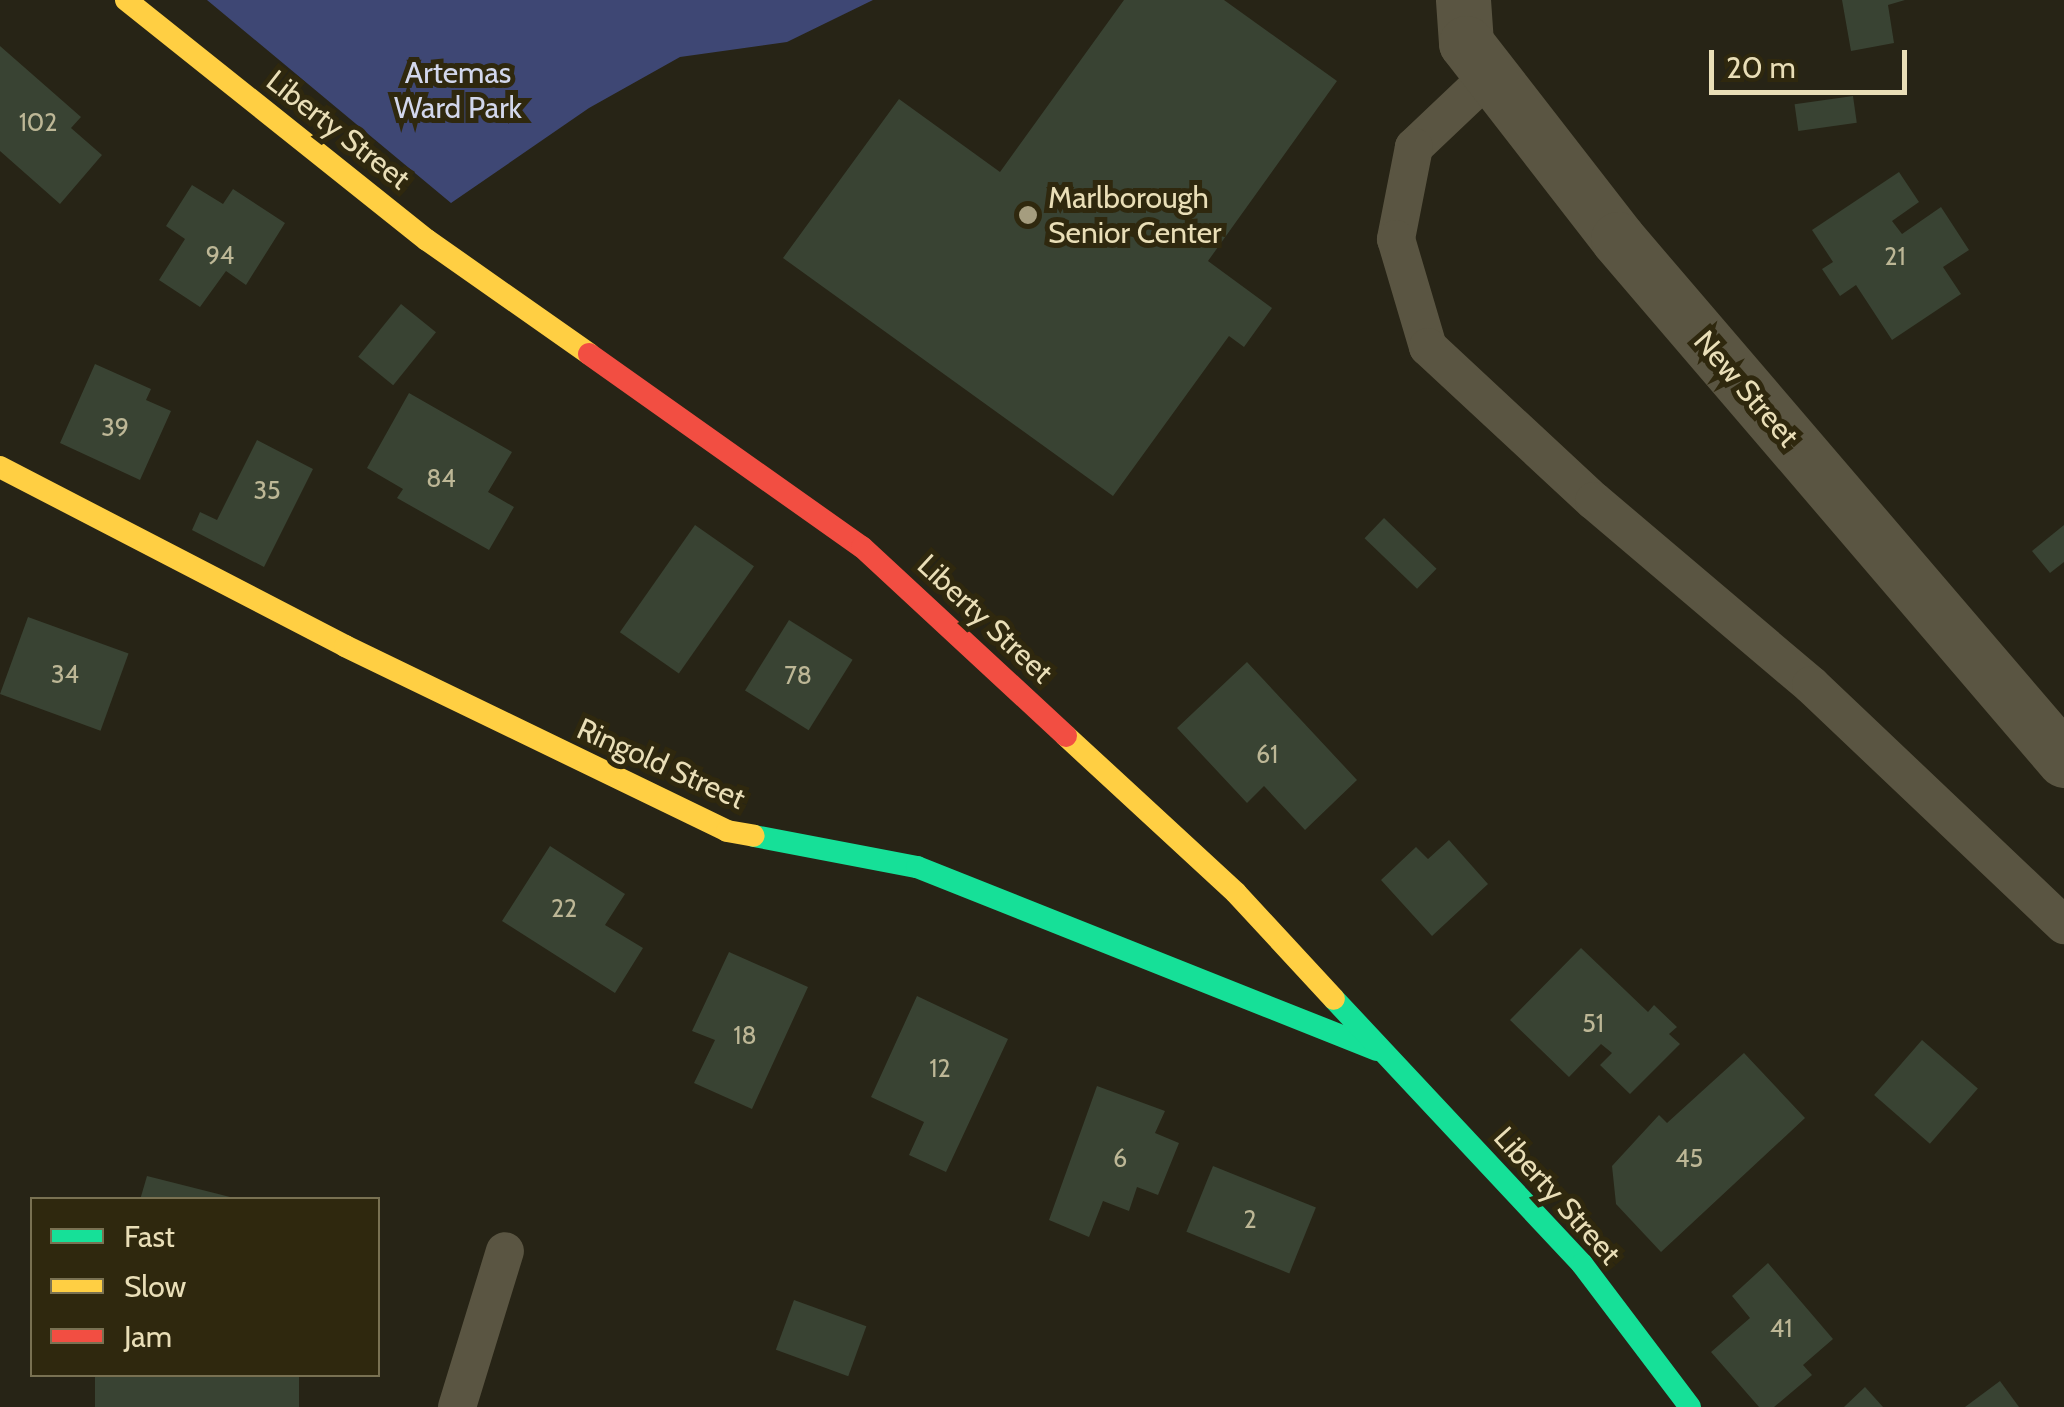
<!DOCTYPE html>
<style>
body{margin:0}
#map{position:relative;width:2064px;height:1407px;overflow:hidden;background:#272416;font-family:Cabin,sans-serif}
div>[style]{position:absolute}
.green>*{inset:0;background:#3e4774}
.building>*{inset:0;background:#394333;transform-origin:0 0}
.lane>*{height:38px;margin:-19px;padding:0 19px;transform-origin:19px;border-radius:19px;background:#5a5542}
.street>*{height:55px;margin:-27.5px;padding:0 27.5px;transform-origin:27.5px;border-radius:27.5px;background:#5a5542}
.fast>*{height:22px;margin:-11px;padding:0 11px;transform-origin:11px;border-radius:11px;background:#16e098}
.slow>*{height:22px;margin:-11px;padding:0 11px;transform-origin:11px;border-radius:11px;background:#ffcf43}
.jam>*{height:22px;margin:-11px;padding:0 11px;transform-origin:11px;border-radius:11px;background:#f24e42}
.dots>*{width:28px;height:28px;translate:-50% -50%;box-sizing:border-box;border:5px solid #2f280e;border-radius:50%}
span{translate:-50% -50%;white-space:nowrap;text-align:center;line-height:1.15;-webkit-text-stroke:10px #2f280e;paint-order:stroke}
.number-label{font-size:25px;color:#bdb796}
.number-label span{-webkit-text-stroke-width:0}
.park-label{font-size:30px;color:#d2d7ec}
.street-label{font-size:30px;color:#e9deb7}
.poi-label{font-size:30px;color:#e9deb7}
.left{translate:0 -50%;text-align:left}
.legend{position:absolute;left:30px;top:1197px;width:350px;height:180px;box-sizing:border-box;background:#2f280e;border:2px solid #797152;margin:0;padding:12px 18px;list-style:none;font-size:30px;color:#e9deb7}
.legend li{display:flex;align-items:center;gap:20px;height:50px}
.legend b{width:50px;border:2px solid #797152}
.scale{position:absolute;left:1709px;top:50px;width:198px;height:45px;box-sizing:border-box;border:5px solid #e9deb7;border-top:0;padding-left:12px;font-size:30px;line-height:35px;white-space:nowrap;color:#e9deb7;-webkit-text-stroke:8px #2f280e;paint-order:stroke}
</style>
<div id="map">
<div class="green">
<i style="clip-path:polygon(207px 0,873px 0,787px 42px,680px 57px,589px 108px,451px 203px)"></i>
</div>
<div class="building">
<i style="clip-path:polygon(1124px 0,1224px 0,1337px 81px,1208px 261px,1272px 308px,1244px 347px,1229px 336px,1113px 496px,783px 258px,899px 99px,1000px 172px)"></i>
<i style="clip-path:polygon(1842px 0,1905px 0,1888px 5px,1894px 43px,1851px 51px)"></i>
<i style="clip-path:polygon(0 46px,81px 117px,71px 128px,102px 155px,60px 204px,0 151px)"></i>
<i style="left:1853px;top:96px;width:27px;height:59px;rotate:82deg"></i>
<i style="clip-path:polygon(1899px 172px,1919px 202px,1892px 221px,1902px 234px,1941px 207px,1969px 250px,1943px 267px,1961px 294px,1892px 340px,1856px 285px,1840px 296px,1822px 269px,1833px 262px,1812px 230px)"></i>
<i style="clip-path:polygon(192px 185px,223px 204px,233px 189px,285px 223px,246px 285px,226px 271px,200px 307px,159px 280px,185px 239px,166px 226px)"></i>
<i style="left:401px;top:304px;width:45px;height:68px;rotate:39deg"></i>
<i style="clip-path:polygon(95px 364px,151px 389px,146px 400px,171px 411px,140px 480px,60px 443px)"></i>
<i style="clip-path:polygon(409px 393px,512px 452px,488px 492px,514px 507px,489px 550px,397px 498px,403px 489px,367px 468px)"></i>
<i style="clip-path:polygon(257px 440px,313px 469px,264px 567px,192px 530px,200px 512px,217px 520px)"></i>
<i style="left:1384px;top:518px;width:73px;height:28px;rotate:44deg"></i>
<i style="left:695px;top:525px;width:72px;height:131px;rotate:35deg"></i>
<i style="clip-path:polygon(2064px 525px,2064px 562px,2050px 573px,2032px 551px)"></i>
<i style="left:28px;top:617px;width:107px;height:82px;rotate:20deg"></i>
<i style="left:789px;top:620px;width:75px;height:83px;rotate:32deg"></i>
<i style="clip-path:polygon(1247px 662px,1357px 780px,1305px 830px,1264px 786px,1247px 803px,1177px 728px)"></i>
<i style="clip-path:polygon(1449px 840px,1488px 884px,1432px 936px,1381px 880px,1416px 847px,1428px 859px)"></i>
<i style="clip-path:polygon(550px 846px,625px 894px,605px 925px,643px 948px,615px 993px,502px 921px)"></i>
<i style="clip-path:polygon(1581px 948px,1648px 1012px,1654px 1005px,1677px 1027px,1669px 1034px,1680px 1044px,1630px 1094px,1600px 1065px,1612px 1053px,1601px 1044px,1569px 1077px,1510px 1020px)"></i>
<i style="clip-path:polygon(729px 952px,808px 987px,752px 1109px,694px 1083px,715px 1040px,692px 1031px)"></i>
<i style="clip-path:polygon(917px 996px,1008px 1039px,946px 1172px,909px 1155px,924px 1122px,871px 1097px)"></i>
<i style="left:1922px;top:1040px;width:74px;height:73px;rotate:41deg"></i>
<i style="clip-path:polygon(1744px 1053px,1805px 1118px,1661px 1252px,1616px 1204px,1612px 1166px,1659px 1115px,1667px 1123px)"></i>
<i style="clip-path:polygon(1097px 1086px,1165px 1111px,1155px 1133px,1179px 1143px,1158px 1195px,1137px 1187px,1129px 1211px,1103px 1201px,1089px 1237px,1049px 1220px)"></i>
<i style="left:1213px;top:1166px;width:111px;height:71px;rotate:22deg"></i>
<i style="clip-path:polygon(147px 1176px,234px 1198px,234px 1200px,140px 1200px)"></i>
<i style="clip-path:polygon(1768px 1263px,1833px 1339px,1803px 1365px,1812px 1375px,1774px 1407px,1759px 1407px,1711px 1352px,1750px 1318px,1732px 1296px)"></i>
<i style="left:794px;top:1300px;width:77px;height:53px;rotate:20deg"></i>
<i style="left:95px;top:1374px;width:204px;height:34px"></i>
<i style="clip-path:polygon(2000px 1381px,2019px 1407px,1965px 1407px)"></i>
<i style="clip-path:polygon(1865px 1387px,1883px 1407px,1844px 1407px)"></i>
</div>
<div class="lane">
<i style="left:1490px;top:75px;width:105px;rotate:136.5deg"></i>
<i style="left:1414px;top:147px;width:94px;rotate:101.1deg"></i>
<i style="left:1396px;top:239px;width:113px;rotate:73.5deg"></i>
<i style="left:1428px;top:347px;width:226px;rotate:42.9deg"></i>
<i style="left:1594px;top:501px;width:285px;rotate:40.3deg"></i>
<i style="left:1811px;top:685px;width:349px;rotate:43.5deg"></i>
<i style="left:457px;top:1407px;width:163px;rotate:-72.9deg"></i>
</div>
<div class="street">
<i style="left:1463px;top:0;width:43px;rotate:86deg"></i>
<i style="left:1466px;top:43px;width:248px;rotate:52.2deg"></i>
<i style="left:1618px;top:239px;width:686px;rotate:49.43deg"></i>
</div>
<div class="fast">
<i style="left:754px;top:836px;width:166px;rotate:10.8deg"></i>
<i style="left:917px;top:867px;width:495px;rotate:21.7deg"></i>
<i style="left:1334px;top:999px;width:363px;rotate:46.9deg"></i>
<i style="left:1582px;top:1264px;width:179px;rotate:52.9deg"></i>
</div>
<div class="slow">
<i style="left:126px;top:0;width:385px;rotate:38.6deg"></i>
<i style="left:427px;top:240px;width:198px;rotate:35.1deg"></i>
<i style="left:0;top:467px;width:389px;rotate:27.4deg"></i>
<i style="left:345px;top:646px;width:424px;rotate:25.8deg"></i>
<i style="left:727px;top:831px;width:27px;rotate:10deg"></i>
<i style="left:1066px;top:736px;width:231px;rotate:42.7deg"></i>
<i style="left:1236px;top:893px;width:144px;rotate:47.2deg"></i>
</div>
<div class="jam">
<i style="left:589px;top:354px;width:334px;rotate:35.3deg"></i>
<i style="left:862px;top:547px;width:278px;rotate:42.8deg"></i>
</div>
<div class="dots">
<i style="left:1028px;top:215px;background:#a59d7f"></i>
</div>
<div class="number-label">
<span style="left:38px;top:122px">102</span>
<span style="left:220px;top:255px">94</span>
<span style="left:1895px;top:256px">21</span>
<span style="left:115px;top:427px">39</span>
<span style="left:441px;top:478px">84</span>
<span style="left:267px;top:490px">35</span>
<span style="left:65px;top:674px">34</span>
<span style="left:798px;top:675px">78</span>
<span style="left:1267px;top:754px">61</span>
<span style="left:564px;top:908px">22</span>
<span style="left:1593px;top:1023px">51</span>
<span style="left:745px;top:1035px">18</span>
<span style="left:940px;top:1068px">12</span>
<span style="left:1120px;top:1158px">6</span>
<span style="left:1689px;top:1158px">45</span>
<span style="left:1250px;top:1219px">2</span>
<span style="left:1781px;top:1328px">41</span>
</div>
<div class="park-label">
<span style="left:458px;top:90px">Artemas<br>Ward Park</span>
</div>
<div class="street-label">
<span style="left:338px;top:130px;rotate:38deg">Liberty Street</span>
<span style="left:1746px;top:389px;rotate:49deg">New Street</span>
<span style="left:985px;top:619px;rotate:43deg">Liberty Street</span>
<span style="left:661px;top:764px;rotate:24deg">Ringold Street</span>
<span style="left:1557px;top:1196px;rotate:48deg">Liberty Street</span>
</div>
<div class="poi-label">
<span class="left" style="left:1048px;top:215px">Marlborough<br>Senior Center</span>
</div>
<ul class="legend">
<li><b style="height:12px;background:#16e098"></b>Fast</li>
<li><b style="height:12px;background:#ffcf43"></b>Slow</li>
<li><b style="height:12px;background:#f24e42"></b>Jam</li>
</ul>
<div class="scale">20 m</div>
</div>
